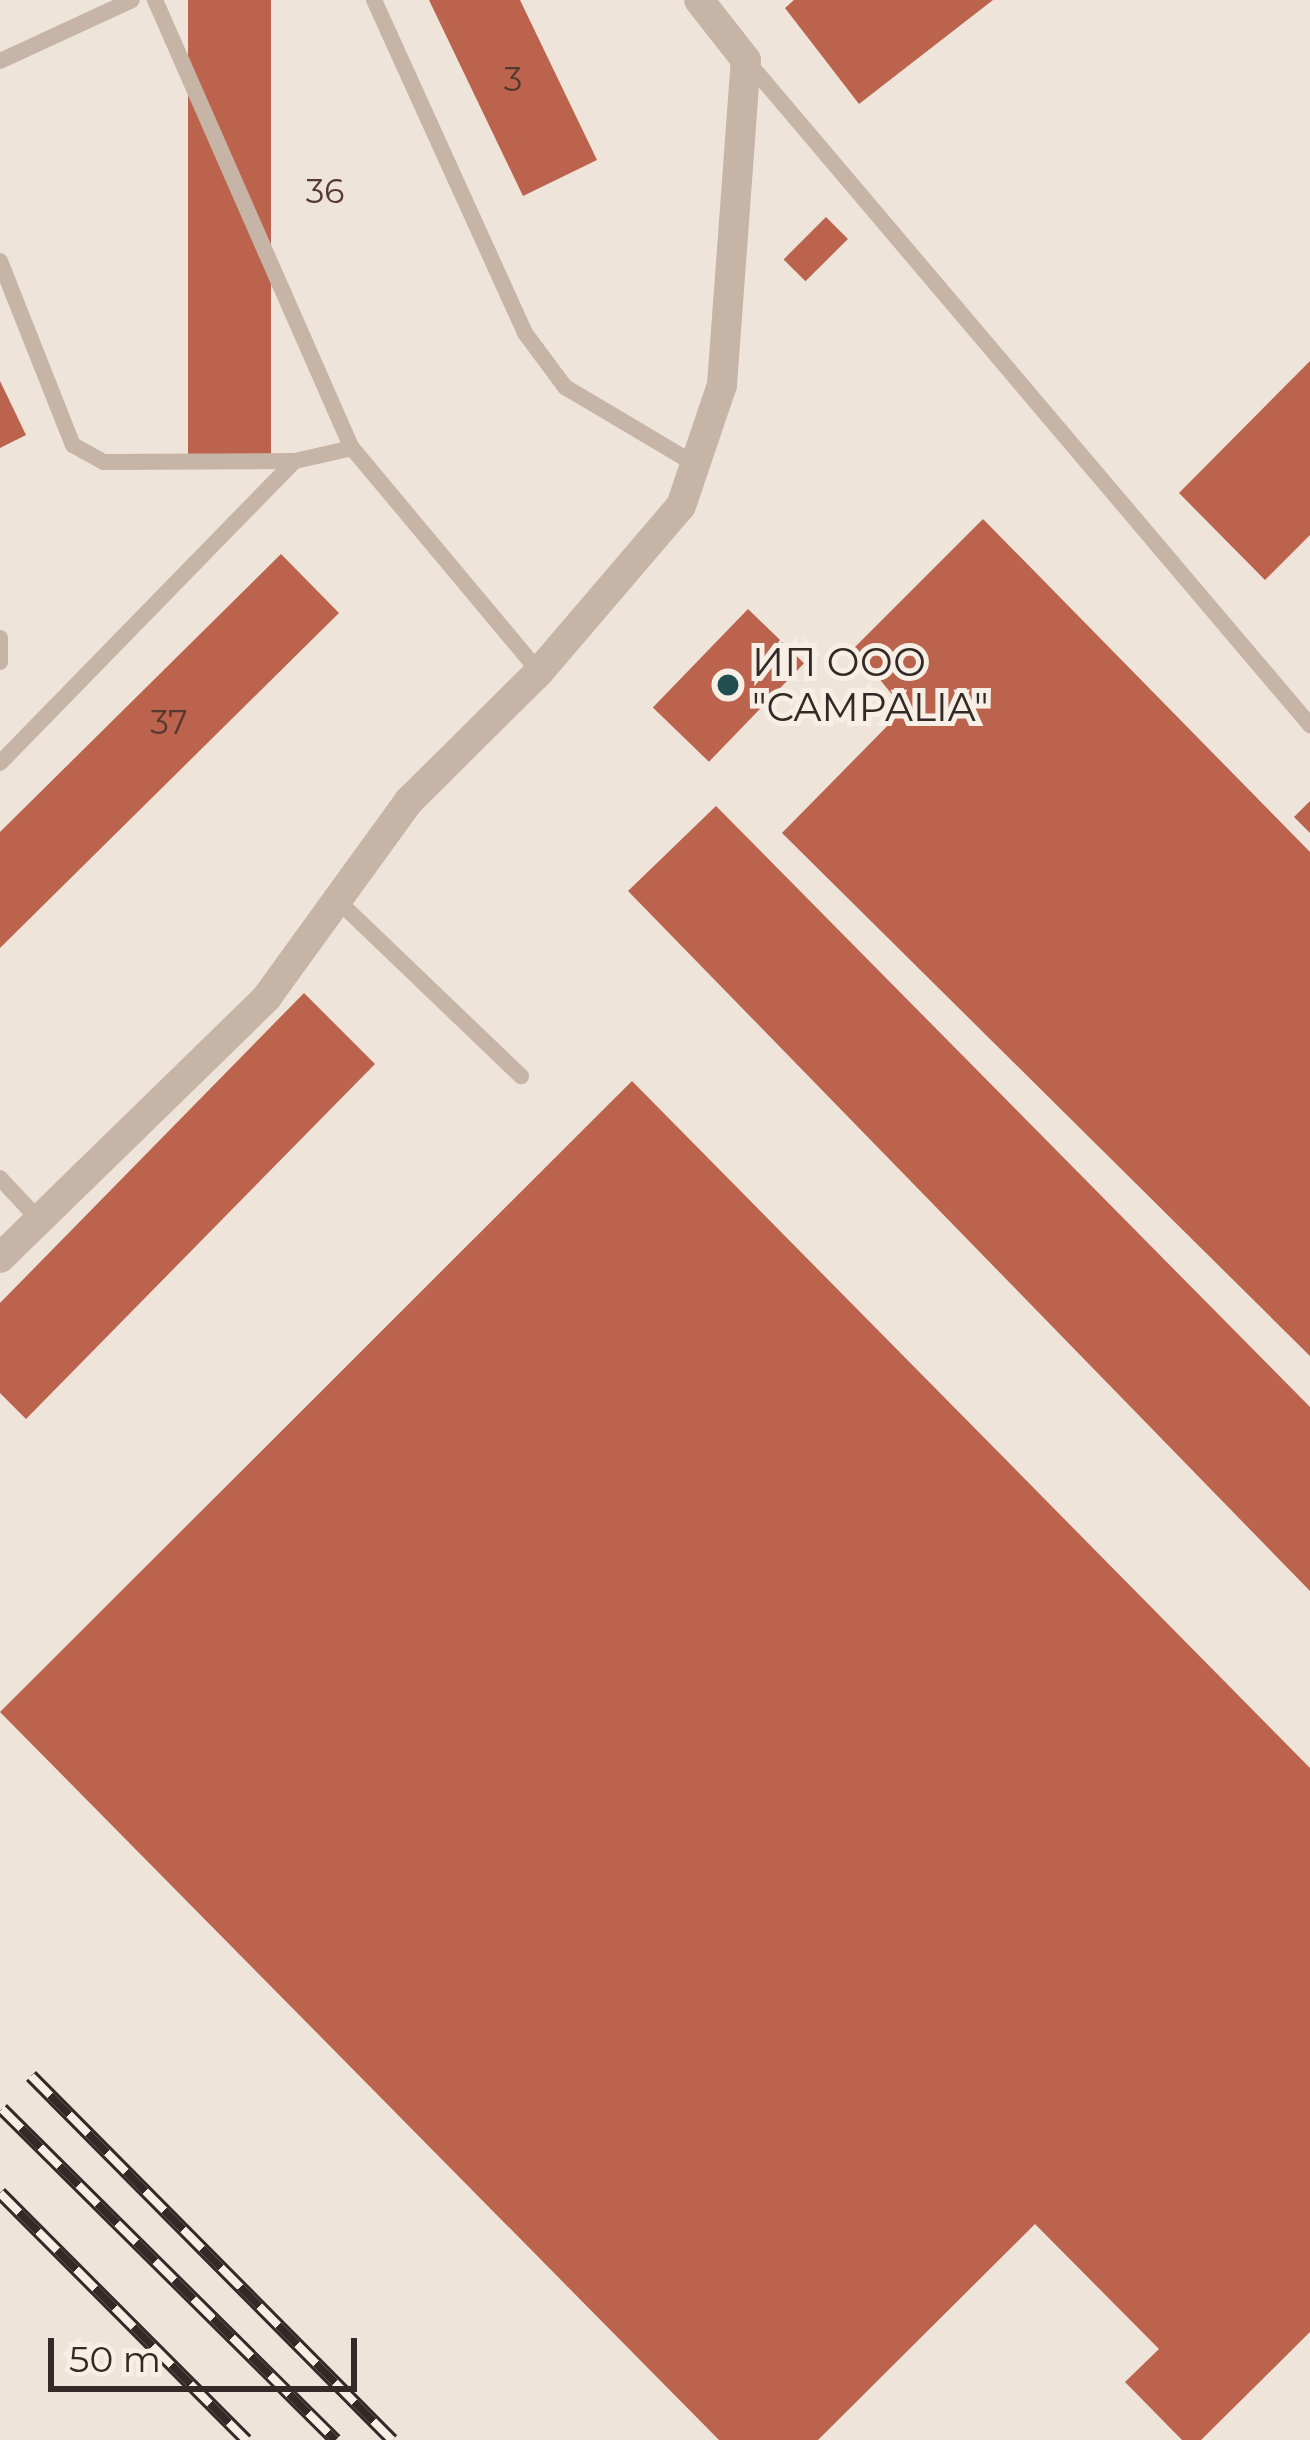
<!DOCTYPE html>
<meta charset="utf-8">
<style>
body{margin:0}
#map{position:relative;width:1310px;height:2440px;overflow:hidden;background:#efe4da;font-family:Montserrat,sans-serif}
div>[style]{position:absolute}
.building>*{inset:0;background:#bb634c;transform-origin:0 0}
.service>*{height:16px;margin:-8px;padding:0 8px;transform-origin:8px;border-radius:8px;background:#c6b4a7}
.minor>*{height:30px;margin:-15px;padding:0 15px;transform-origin:15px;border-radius:15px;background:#c6b4a7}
.rail>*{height:14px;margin-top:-7px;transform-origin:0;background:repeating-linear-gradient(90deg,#f7efe6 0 27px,#332a27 0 54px);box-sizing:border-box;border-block:3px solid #332a27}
.dots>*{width:33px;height:33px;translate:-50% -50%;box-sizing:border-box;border:6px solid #f7efe6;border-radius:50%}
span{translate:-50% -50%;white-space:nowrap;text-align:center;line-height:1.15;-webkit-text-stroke:10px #f7efe6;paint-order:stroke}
.number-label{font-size:33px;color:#553830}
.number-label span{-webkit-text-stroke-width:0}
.poi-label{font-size:39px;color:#332a27}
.left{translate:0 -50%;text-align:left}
.scale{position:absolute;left:48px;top:2338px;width:309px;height:54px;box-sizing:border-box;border:6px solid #332a27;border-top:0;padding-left:15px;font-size:36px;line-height:42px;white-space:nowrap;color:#332a27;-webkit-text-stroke:9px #f7efe6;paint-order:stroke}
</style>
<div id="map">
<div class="building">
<i style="left:188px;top:0;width:83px;height:467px"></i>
<i style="clip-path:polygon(429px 0,520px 0,597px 160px,523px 196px)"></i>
<i style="clip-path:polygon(794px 0,993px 0,859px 104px,785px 8px)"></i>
<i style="left:826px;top:217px;width:31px;height:60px;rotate:45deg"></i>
<i style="clip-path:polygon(1310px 361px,1310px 535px,1265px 580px,1179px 493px)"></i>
<i style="clip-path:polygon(0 381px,26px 435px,0 448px)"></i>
<i style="clip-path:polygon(983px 519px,1310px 852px,1310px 1356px,782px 833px,904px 709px,854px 648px)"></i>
<i style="clip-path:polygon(281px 554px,339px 613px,0 948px,0 832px)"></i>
<i style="left:748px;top:609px;width:78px;height:137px;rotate:44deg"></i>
<i style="clip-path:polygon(1310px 801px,1310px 833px,1294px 817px)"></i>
<i style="clip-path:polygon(716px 806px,1310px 1407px,1310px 1591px,628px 891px)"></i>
<i style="clip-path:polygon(304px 993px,375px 1064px,26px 1419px,0 1393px,0 1303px)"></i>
<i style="clip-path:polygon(632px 1081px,1310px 1768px,1310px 2332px,1201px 2440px,1182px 2440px,1125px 2382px,1159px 2349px,1035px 2224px,818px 2440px,719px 2440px,0 1712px)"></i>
</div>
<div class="service">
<i style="left:155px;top:0;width:489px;rotate:66.3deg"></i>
<i style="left:352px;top:448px;width:292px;rotate:50.1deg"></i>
<i style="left:374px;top:0;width:366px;rotate:65.6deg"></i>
<i style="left:525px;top:333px;width:67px;rotate:53.5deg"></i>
<i style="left:565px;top:387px;width:157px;rotate:30.7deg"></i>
<i style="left:0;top:61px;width:145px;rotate:-24.8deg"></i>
<i style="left:747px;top:61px;width:871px;rotate:49.71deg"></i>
<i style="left:0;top:261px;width:198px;rotate:68.4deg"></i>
<i style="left:73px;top:445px;width:35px;rotate:29deg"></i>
<i style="left:104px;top:462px;width:191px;rotate:-0.3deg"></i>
<i style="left:295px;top:461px;width:58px;rotate:-12.8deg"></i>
<i style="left:0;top:638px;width:24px;rotate:90deg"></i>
<i style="left:0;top:763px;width:422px;rotate:-45.7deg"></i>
<i style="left:332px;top:895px;width:262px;rotate:43.8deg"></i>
<i style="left:0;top:1178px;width:57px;rotate:47.1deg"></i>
</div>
<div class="minor">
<i style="left:0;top:1258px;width:373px;rotate:-44.3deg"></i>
<i style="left:267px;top:997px;width:242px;rotate:-54.1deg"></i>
<i style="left:409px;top:801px;width:183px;rotate:-44.8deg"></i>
<i style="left:539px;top:672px;width:218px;rotate:-49.5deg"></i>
<i style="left:681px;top:506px;width:128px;rotate:-71.3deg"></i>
<i style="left:722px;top:385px;width:326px;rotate:-85.8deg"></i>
<i style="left:746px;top:60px;width:76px;rotate:-128.1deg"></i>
</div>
<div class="rail">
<i style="left:31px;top:2076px;width:513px;rotate:45.24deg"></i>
<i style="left:2px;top:2109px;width:470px;rotate:44.8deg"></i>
<i style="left:0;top:2193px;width:349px;rotate:45.1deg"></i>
</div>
<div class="dots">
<i style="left:728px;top:685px;background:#214f50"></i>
</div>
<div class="number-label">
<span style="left:513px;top:80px">3</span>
<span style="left:325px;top:192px">36</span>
<span style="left:169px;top:723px">37</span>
</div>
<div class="poi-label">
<span class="left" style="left:752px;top:685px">ИП ООО<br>"CAMPALIA"</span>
</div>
<div class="scale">50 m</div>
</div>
